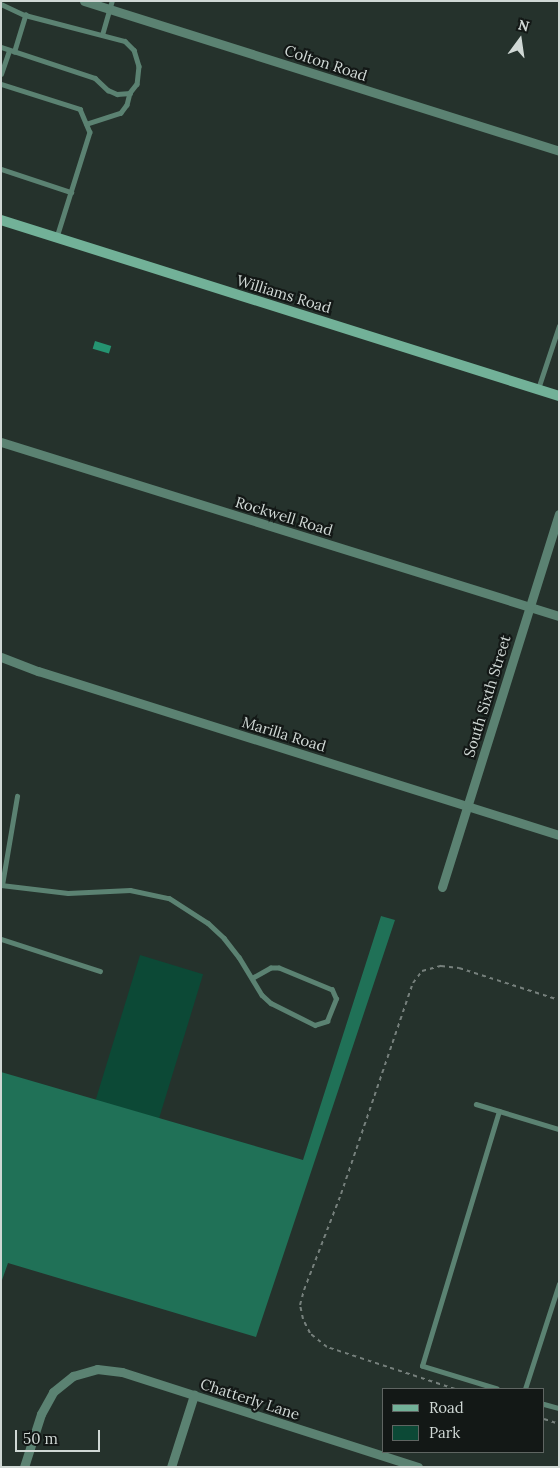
<!DOCTYPE html>
<style>
body{margin:0}
#map{position:relative;width:560px;height:1468px;overflow:hidden;background:#25322c;font-family:Lora,serif}
div>[style]{position:absolute}
.green>*{inset:0;background:#0c4936;transform-origin:0 0}
.forest>*{inset:0;background:#207157}
.water>*{inset:0;background:#259471;transform-origin:0 0}
.path>*{height:2px;margin-top:-1px;transform-origin:0;background:repeating-linear-gradient(90deg,#76807c 0 4px,transparent 0 8px)}
.lane>*{height:4.5px;margin:-2.25px;padding:0 2.25px;transform-origin:2.25px;border-radius:2.25px;background:#5b8272}
.street>*{height:9px;margin:-4.5px;padding:0 4.5px;transform-origin:4.5px;border-radius:4.5px;background:#5b8272}
.secondary>*{height:10px;margin:-5px;padding:0 5px;transform-origin:5px;border-radius:5px;background:#72b198}
span{translate:-50% -50%;white-space:nowrap;text-align:center;line-height:1.15;-webkit-text-stroke:4.5px #131816;paint-order:stroke}
.street-label{font-size:15px;color:#d0d8d5}
.frame{position:absolute;inset:0;border:2px solid #d0d8d5;pointer-events:none}
.legend{position:absolute;left:382px;top:1388px;width:162px;height:65px;box-sizing:border-box;background:#131816;border:1px solid #5f6562;margin:0;padding:6px 9px;list-style:none;font-size:15px;color:#d0d8d5}
.legend li{display:flex;align-items:center;gap:10px;height:25px}
.legend b{width:25px;border:1px solid #5f6562}
.north{position:absolute;left:495px;top:15px;width:50px;height:50px;-webkit-text-stroke:4px #131816;paint-order:stroke;rotate:14deg;font-size:14px;font-weight:700;line-height:20px;text-align:center;color:#d0d8d5}
.north::after{content:'';display:block;margin:auto;width:18px;height:22px;background:#d0d8d5;clip-path:polygon(50% 0,100% 100%,50% 72%,0 100%)}
.scale{position:absolute;left:15px;top:1430px;width:85px;height:22px;box-sizing:border-box;border:2px solid #d0d8d5;border-top:0;padding-left:6px;font-size:15px;line-height:18px;white-space:nowrap;color:#d0d8d5;-webkit-text-stroke:4px #131816;paint-order:stroke}
</style>
<div id="map">
<div class="green">
<i style="left:140px;top:955px;width:66px;height:152px;rotate:17deg"></i>
</div>
<div class="forest">
<i style="clip-path:polygon(381px 916px,395px 920px,256px 1337px,8px 1263px,1px 1283px,1px 1072px,303px 1160px)"></i>
</div>
<div class="water">
<i style="left:95px;top:341px;width:17px;height:8px;rotate:17deg"></i>
</div>
<div class="path">
<i style="left:455px;top:1389px;width:135px;rotate:-161.8deg"></i>
<i style="left:327px;top:1347px;width:22px;rotate:-141deg"></i>
<i style="left:310px;top:1333px;width:16px;rotate:-117deg"></i>
<i style="left:303px;top:1319px;width:14px;rotate:-102deg"></i>
<i style="left:300px;top:1305px;width:16px;rotate:-75deg"></i>
<i style="left:304px;top:1290px;width:103px;rotate:-68.9deg"></i>
<i style="left:341px;top:1194px;width:223px;rotate:-71.2deg"></i>
<i style="left:413px;top:983px;width:15px;rotate:-53deg"></i>
<i style="left:422px;top:971px;width:20px;rotate:-15deg"></i>
<i style="left:441px;top:966px;width:18px;rotate:6deg"></i>
<i style="left:459px;top:968px;width:105px;rotate:17.7deg"></i>
<i style="left:544px;top:1419px;width:16px;rotate:18deg"></i>
</div>
<div class="lane">
<i style="left:1px;top:4px;width:26px;rotate:25deg"></i>
<i style="left:25px;top:15px;width:103px;rotate:14.6deg"></i>
<i style="left:125px;top:41px;width:13px;rotate:45deg"></i>
<i style="left:134px;top:50px;width:17px;rotate:73deg"></i>
<i style="left:139px;top:66px;width:18px;rotate:96deg"></i>
<i style="left:137px;top:84px;width:11px;rotate:128deg"></i>
<i style="left:130px;top:93px;width:12px;rotate:104deg"></i>
<i style="left:127px;top:105px;width:10px;rotate:127deg"></i>
<i style="left:121px;top:113px;width:36px;rotate:162deg"></i>
<i style="left:102px;top:35px;width:35px;rotate:-74deg"></i>
<i style="left:1px;top:47px;width:99px;rotate:18.3deg"></i>
<i style="left:95px;top:78px;width:18px;rotate:43deg"></i>
<i style="left:108px;top:90px;width:10px;rotate:24deg"></i>
<i style="left:117px;top:94px;width:13px;rotate:-4deg"></i>
<i style="left:14px;top:52px;width:39px;rotate:-73deg"></i>
<i style="left:1px;top:74px;width:24px;rotate:-71deg"></i>
<i style="left:1px;top:84px;width:83px;rotate:17.6deg"></i>
<i style="left:80px;top:109px;width:25px;rotate:67deg"></i>
<i style="left:90px;top:132px;width:110px;rotate:107.4deg"></i>
<i style="left:1px;top:169px;width:74px;rotate:18.2deg"></i>
<i style="left:538px;top:389px;width:66px;rotate:-71.6deg"></i>
<i style="left:1px;top:885px;width:67px;rotate:6.8deg"></i>
<i style="left:68px;top:893px;width:62px;rotate:-2.8deg"></i>
<i style="left:130px;top:890px;width:40px;rotate:12deg"></i>
<i style="left:169px;top:898px;width:46px;rotate:32.7deg"></i>
<i style="left:208px;top:923px;width:22px;rotate:43deg"></i>
<i style="left:224px;top:938px;width:24px;rotate:52deg"></i>
<i style="left:239px;top:957px;width:44px;rotate:58.8deg"></i>
<i style="left:262px;top:995px;width:12px;rotate:42deg"></i>
<i style="left:271px;top:1003px;width:49px;rotate:26.6deg"></i>
<i style="left:315px;top:1025px;width:13px;rotate:-18deg"></i>
<i style="left:327px;top:1021px;width:24px;rotate:-68deg"></i>
<i style="left:336px;top:999px;width:10px;rotate:-114deg"></i>
<i style="left:332px;top:990px;width:57px;rotate:-157.5deg"></i>
<i style="left:279px;top:968px;width:8px;rotate:180deg"></i>
<i style="left:271px;top:968px;width:21px;rotate:151deg"></i>
<i style="left:2px;top:885px;width:90px;rotate:-80.4deg"></i>
<i style="left:1px;top:939px;width:104px;rotate:17.9deg"></i>
<i style="left:476px;top:1104px;width:87px;rotate:16.8deg"></i>
<i style="left:497px;top:1389px;width:78px;rotate:-163deg"></i>
<i style="left:422px;top:1366px;width:266px;rotate:-73.2deg"></i>
<i style="left:525px;top:1389px;width:110px;rotate:-72.1deg"></i>
<i style="left:544px;top:1404px;width:16px;rotate:15deg"></i>
</div>
<div class="street">
<i style="left:84px;top:1px;width:498px;rotate:17.5deg"></i>
<i style="left:1px;top:442px;width:584px;rotate:17.32deg"></i>
<i style="left:1px;top:657px;width:40px;rotate:21deg"></i>
<i style="left:38px;top:671px;width:546px;rotate:17.47deg"></i>
<i style="left:442px;top:887px;width:391px;rotate:-72.6deg"></i>
<i style="left:24px;top:1467px;width:56px;rotate:-72.2deg"></i>
<i style="left:41px;top:1414px;width:25px;rotate:-61deg"></i>
<i style="left:53px;top:1392px;width:26px;rotate:-39deg"></i>
<i style="left:73px;top:1376px;width:25px;rotate:-16deg"></i>
<i style="left:97px;top:1369px;width:25px;rotate:7deg"></i>
<i style="left:122px;top:1372px;width:311px;rotate:17.8deg"></i>
<i style="left:171px;top:1467px;width:76px;rotate:-72.3deg"></i>
</div>
<div class="secondary">
<i style="left:1px;top:220px;width:585px;rotate:17.51deg"></i>
</div>
<div class="street-label">
<span style="left:326px;top:63px;rotate:18deg">Colton Road</span>
<span style="left:284px;top:294px;rotate:17deg">Williams Road</span>
<span style="left:284px;top:516px;rotate:17deg">Rockwell Road</span>
<span style="left:487px;top:696px;rotate:-73deg">South Sixth Street</span>
<span style="left:284px;top:734px;rotate:17deg">Marilla Road</span>
<span style="left:250px;top:1399px;rotate:18deg">Chatterly Lane</span>
</div>
<div class="frame"></div>
<ul class="legend">
<li><b style="height:6px;background:#72b198"></b>Road</li>
<li><b style="height:14px;background:#0c4936"></b>Park</li>
</ul>
<div class="north">N</div>
<div class="scale">50 m</div>
</div>
